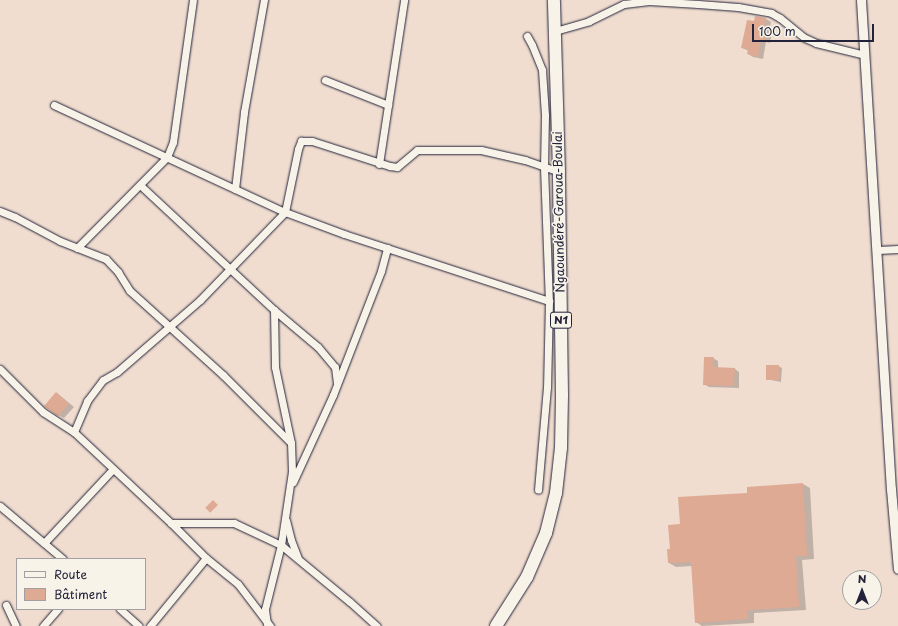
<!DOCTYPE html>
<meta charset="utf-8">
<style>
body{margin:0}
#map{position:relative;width:898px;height:626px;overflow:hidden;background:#f0ddcf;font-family:"Playpen Sans",sans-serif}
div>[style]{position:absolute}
.shadow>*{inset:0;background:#0003}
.building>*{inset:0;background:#dfaa94;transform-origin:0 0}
.roads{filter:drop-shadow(0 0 1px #22223b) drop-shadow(0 0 1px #22223b)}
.street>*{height:7px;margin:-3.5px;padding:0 3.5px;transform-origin:3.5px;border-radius:3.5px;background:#f7f3e8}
.secondary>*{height:9px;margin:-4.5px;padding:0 4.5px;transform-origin:4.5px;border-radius:4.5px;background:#f7f3e8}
.highway>*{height:12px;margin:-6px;padding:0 6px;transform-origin:6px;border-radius:6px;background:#f7f3e8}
span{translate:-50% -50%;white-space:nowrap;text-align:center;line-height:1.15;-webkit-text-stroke:3px #f7f3e8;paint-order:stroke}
.shield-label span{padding:1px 3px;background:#f7f3e8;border:1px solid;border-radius:3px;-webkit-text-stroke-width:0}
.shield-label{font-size:11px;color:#22223b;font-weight:700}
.street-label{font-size:12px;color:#22223b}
.legend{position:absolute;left:16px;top:558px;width:130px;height:52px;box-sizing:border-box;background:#f7f3e8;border:1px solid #a29fa3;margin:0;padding:5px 7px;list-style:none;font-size:12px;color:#22223b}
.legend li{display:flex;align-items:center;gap:8px;height:20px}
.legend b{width:20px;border:1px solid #a29fa3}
.north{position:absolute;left:842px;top:570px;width:40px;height:40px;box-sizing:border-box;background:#f7f3e8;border:1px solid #a29fa3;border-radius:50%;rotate:0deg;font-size:11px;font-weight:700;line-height:16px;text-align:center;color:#22223b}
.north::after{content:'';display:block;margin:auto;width:14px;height:18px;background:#22223b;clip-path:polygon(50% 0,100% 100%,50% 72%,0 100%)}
.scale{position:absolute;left:752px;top:24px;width:122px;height:18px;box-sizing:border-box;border:2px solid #22223b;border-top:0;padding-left:5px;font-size:12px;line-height:14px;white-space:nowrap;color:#22223b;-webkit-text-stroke:3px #f7f3e8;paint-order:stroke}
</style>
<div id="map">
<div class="shadow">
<i style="clip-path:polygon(766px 19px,771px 22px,768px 36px,771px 37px,770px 43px,766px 42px,763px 59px,753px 57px,748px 54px,749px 51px,742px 48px,754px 22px)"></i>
<i style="clip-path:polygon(713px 358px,718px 361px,718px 368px,735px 369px,739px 372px,739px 388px,709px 387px,704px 384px)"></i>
<i style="clip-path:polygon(778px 366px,782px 368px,781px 382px,766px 379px)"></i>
<i style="clip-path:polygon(57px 393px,74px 407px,64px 418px,58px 415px)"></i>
<i style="clip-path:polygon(803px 484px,810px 488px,814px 559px,802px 560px,806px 610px,754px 613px,754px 623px,702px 626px,696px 622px,692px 566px,676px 567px,669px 563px,671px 550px,681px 525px,748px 494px)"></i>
</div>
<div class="building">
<i style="clip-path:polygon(755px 16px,766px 18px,763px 33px,766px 34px,765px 41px,761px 40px,758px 57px,747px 54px,748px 49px,741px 48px,747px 20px,754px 21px)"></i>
<i style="clip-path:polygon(704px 357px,714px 357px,713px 367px,735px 368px,734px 386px,703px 385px)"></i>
<i style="left:766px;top:365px;width:13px;height:15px"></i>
<i style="clip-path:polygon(56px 392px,69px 404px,58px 416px,44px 406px)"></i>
<i style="clip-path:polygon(803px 483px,807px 556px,796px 556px,799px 607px,747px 610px,748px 619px,695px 623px,691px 562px,668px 563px,667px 549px,670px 549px,668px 525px,680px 524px,678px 497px,747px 493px,747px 487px)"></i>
<i style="left:213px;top:500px;width:7px;height:11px;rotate:45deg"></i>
</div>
<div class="roads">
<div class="street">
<i style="left:555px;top:31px;width:35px;rotate:-16deg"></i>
<i style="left:589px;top:21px;width:39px;rotate:-26deg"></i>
<i style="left:624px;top:4px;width:25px;rotate:-7deg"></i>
<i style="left:649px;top:1px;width:49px;rotate:3.5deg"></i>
<i style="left:698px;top:4px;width:40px;rotate:4.3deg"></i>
<i style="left:738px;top:7px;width:34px;rotate:10deg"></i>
<i style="left:771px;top:13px;width:10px;rotate:29deg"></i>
<i style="left:780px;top:18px;width:32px;rotate:39deg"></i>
<i style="left:805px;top:38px;width:12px;rotate:24deg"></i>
<i style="left:816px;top:43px;width:50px;rotate:13.8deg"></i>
<i style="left:527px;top:36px;width:10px;rotate:61deg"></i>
<i style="left:532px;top:45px;width:27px;rotate:68deg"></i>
<i style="left:542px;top:70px;width:45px;rotate:86.2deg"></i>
<i style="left:545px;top:115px;width:52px;rotate:91.1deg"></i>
<i style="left:544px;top:167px;width:134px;rotate:87.9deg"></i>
<i style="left:549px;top:301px;width:86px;rotate:91.3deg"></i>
<i style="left:547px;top:387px;width:103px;rotate:95deg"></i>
<i style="left:325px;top:80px;width:68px;rotate:21.6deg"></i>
<i style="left:54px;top:105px;width:255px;rotate:24.9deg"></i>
<i style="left:285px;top:212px;width:63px;rotate:20.4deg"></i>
<i style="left:344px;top:234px;width:216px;rotate:18.1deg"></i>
<i style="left:379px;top:164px;width:166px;rotate:-81.3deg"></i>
<i style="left:140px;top:185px;width:183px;rotate:43deg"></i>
<i style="left:274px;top:310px;width:57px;rotate:40.1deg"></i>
<i style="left:318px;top:347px;width:26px;rotate:50deg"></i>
<i style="left:335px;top:367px;width:16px;rotate:83deg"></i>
<i style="left:235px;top:189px;width:78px;rotate:-83.3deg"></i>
<i style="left:244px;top:112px;width:114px;rotate:-79.9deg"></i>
<i style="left:0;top:211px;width:16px;rotate:22deg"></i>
<i style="left:15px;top:217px;width:51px;rotate:28.1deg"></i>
<i style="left:60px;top:241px;width:49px;rotate:21.4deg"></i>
<i style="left:106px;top:259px;width:18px;rotate:47deg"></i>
<i style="left:118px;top:272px;width:22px;rotate:58deg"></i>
<i style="left:130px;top:291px;width:125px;rotate:42.1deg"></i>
<i style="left:223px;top:375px;width:96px;rotate:45deg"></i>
<i style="left:77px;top:248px;width:128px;rotate:-45.3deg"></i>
<i style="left:167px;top:157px;width:16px;rotate:-68deg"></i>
<i style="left:173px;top:142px;width:143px;rotate:-82deg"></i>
<i style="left:878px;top:250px;width:20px;rotate:-3deg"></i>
<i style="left:0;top:369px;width:61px;rotate:45deg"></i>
<i style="left:43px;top:412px;width:37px;rotate:33deg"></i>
<i style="left:74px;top:432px;width:133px;rotate:43.2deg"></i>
<i style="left:171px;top:523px;width:49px;rotate:45deg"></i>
<i style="left:206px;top:558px;width:41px;rotate:39.1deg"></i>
<i style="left:238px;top:584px;width:53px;rotate:52.7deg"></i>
<i style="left:74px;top:432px;width:34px;rotate:-67deg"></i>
<i style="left:87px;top:401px;width:26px;rotate:-53deg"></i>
<i style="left:103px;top:380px;width:16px;rotate:-30deg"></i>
<i style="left:117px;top:372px;width:110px;rotate:-40.9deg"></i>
<i style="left:200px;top:300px;width:122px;rotate:-46deg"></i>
<i style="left:285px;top:212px;width:64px;rotate:-78.3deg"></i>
<i style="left:298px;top:149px;width:9px;rotate:-69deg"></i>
<i style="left:301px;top:141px;width:11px"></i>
<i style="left:312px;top:141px;width:82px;rotate:17.8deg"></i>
<i style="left:390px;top:166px;width:7px;rotate:8deg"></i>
<i style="left:397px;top:167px;width:26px;rotate:-40deg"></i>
<i style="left:417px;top:150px;width:64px"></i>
<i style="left:481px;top:150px;width:45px;rotate:12.8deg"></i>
<i style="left:525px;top:160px;width:36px;rotate:19deg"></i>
<i style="left:293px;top:482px;width:96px;rotate:-65.3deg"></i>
<i style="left:333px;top:395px;width:133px;rotate:-68.8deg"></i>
<i style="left:381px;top:271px;width:24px;rotate:-75deg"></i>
<i style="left:0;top:506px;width:82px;rotate:40.1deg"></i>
<i style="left:286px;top:520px;width:21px;rotate:76deg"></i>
<i style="left:291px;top:540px;width:19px;rotate:69deg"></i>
<i style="left:171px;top:523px;width:63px"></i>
<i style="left:234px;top:523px;width:52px;rotate:25.1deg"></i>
<i style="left:281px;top:545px;width:89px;rotate:39.6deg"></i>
<i style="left:350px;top:602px;width:36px;rotate:42deg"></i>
<i style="left:44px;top:543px;width:101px;rotate:-47deg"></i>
<i style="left:6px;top:605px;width:23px;rotate:65deg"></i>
<i style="left:120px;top:609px;width:25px;rotate:42deg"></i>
<i style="left:267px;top:624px;width:15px;rotate:-98deg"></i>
<i style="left:265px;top:609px;width:66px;rotate:-76deg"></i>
<i style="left:281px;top:545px;width:75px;rotate:-81.5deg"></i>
<i style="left:292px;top:471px;width:28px;rotate:-92deg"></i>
<i style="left:291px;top:443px;width:78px;rotate:-101.9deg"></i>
<i style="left:275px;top:367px;width:57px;rotate:-91deg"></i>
<i style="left:43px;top:626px;width:23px;rotate:-49deg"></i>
<i style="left:150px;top:626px;width:88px;rotate:-50.5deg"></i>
</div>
<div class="secondary">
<i style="left:861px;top:0;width:490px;rotate:86.5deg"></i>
<i style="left:891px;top:489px;width:80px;rotate:85deg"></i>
</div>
<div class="highway">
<i style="left:496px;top:626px;width:58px;rotate:-57.7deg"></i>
<i style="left:527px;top:577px;width:48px;rotate:-66.6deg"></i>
<i style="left:546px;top:533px;width:41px;rotate:-76deg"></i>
<i style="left:556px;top:493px;width:45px;rotate:-83.7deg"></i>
<i style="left:561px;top:448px;width:53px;rotate:-88.9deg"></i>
<i style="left:562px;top:395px;width:223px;rotate:-90.8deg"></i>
<i style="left:559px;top:172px;width:172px;rotate:-91.7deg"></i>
</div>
</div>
<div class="shield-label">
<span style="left:561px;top:320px">N1</span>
</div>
<div class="street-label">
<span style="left:559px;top:212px;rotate:-91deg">Ngaoundéré-Garoua-Boulai</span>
</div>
<ul class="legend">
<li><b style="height:5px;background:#f7f3e8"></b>Route</li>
<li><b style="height:11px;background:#dfaa94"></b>Bâtiment</li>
</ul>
<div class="north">N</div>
<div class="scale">100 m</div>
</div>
